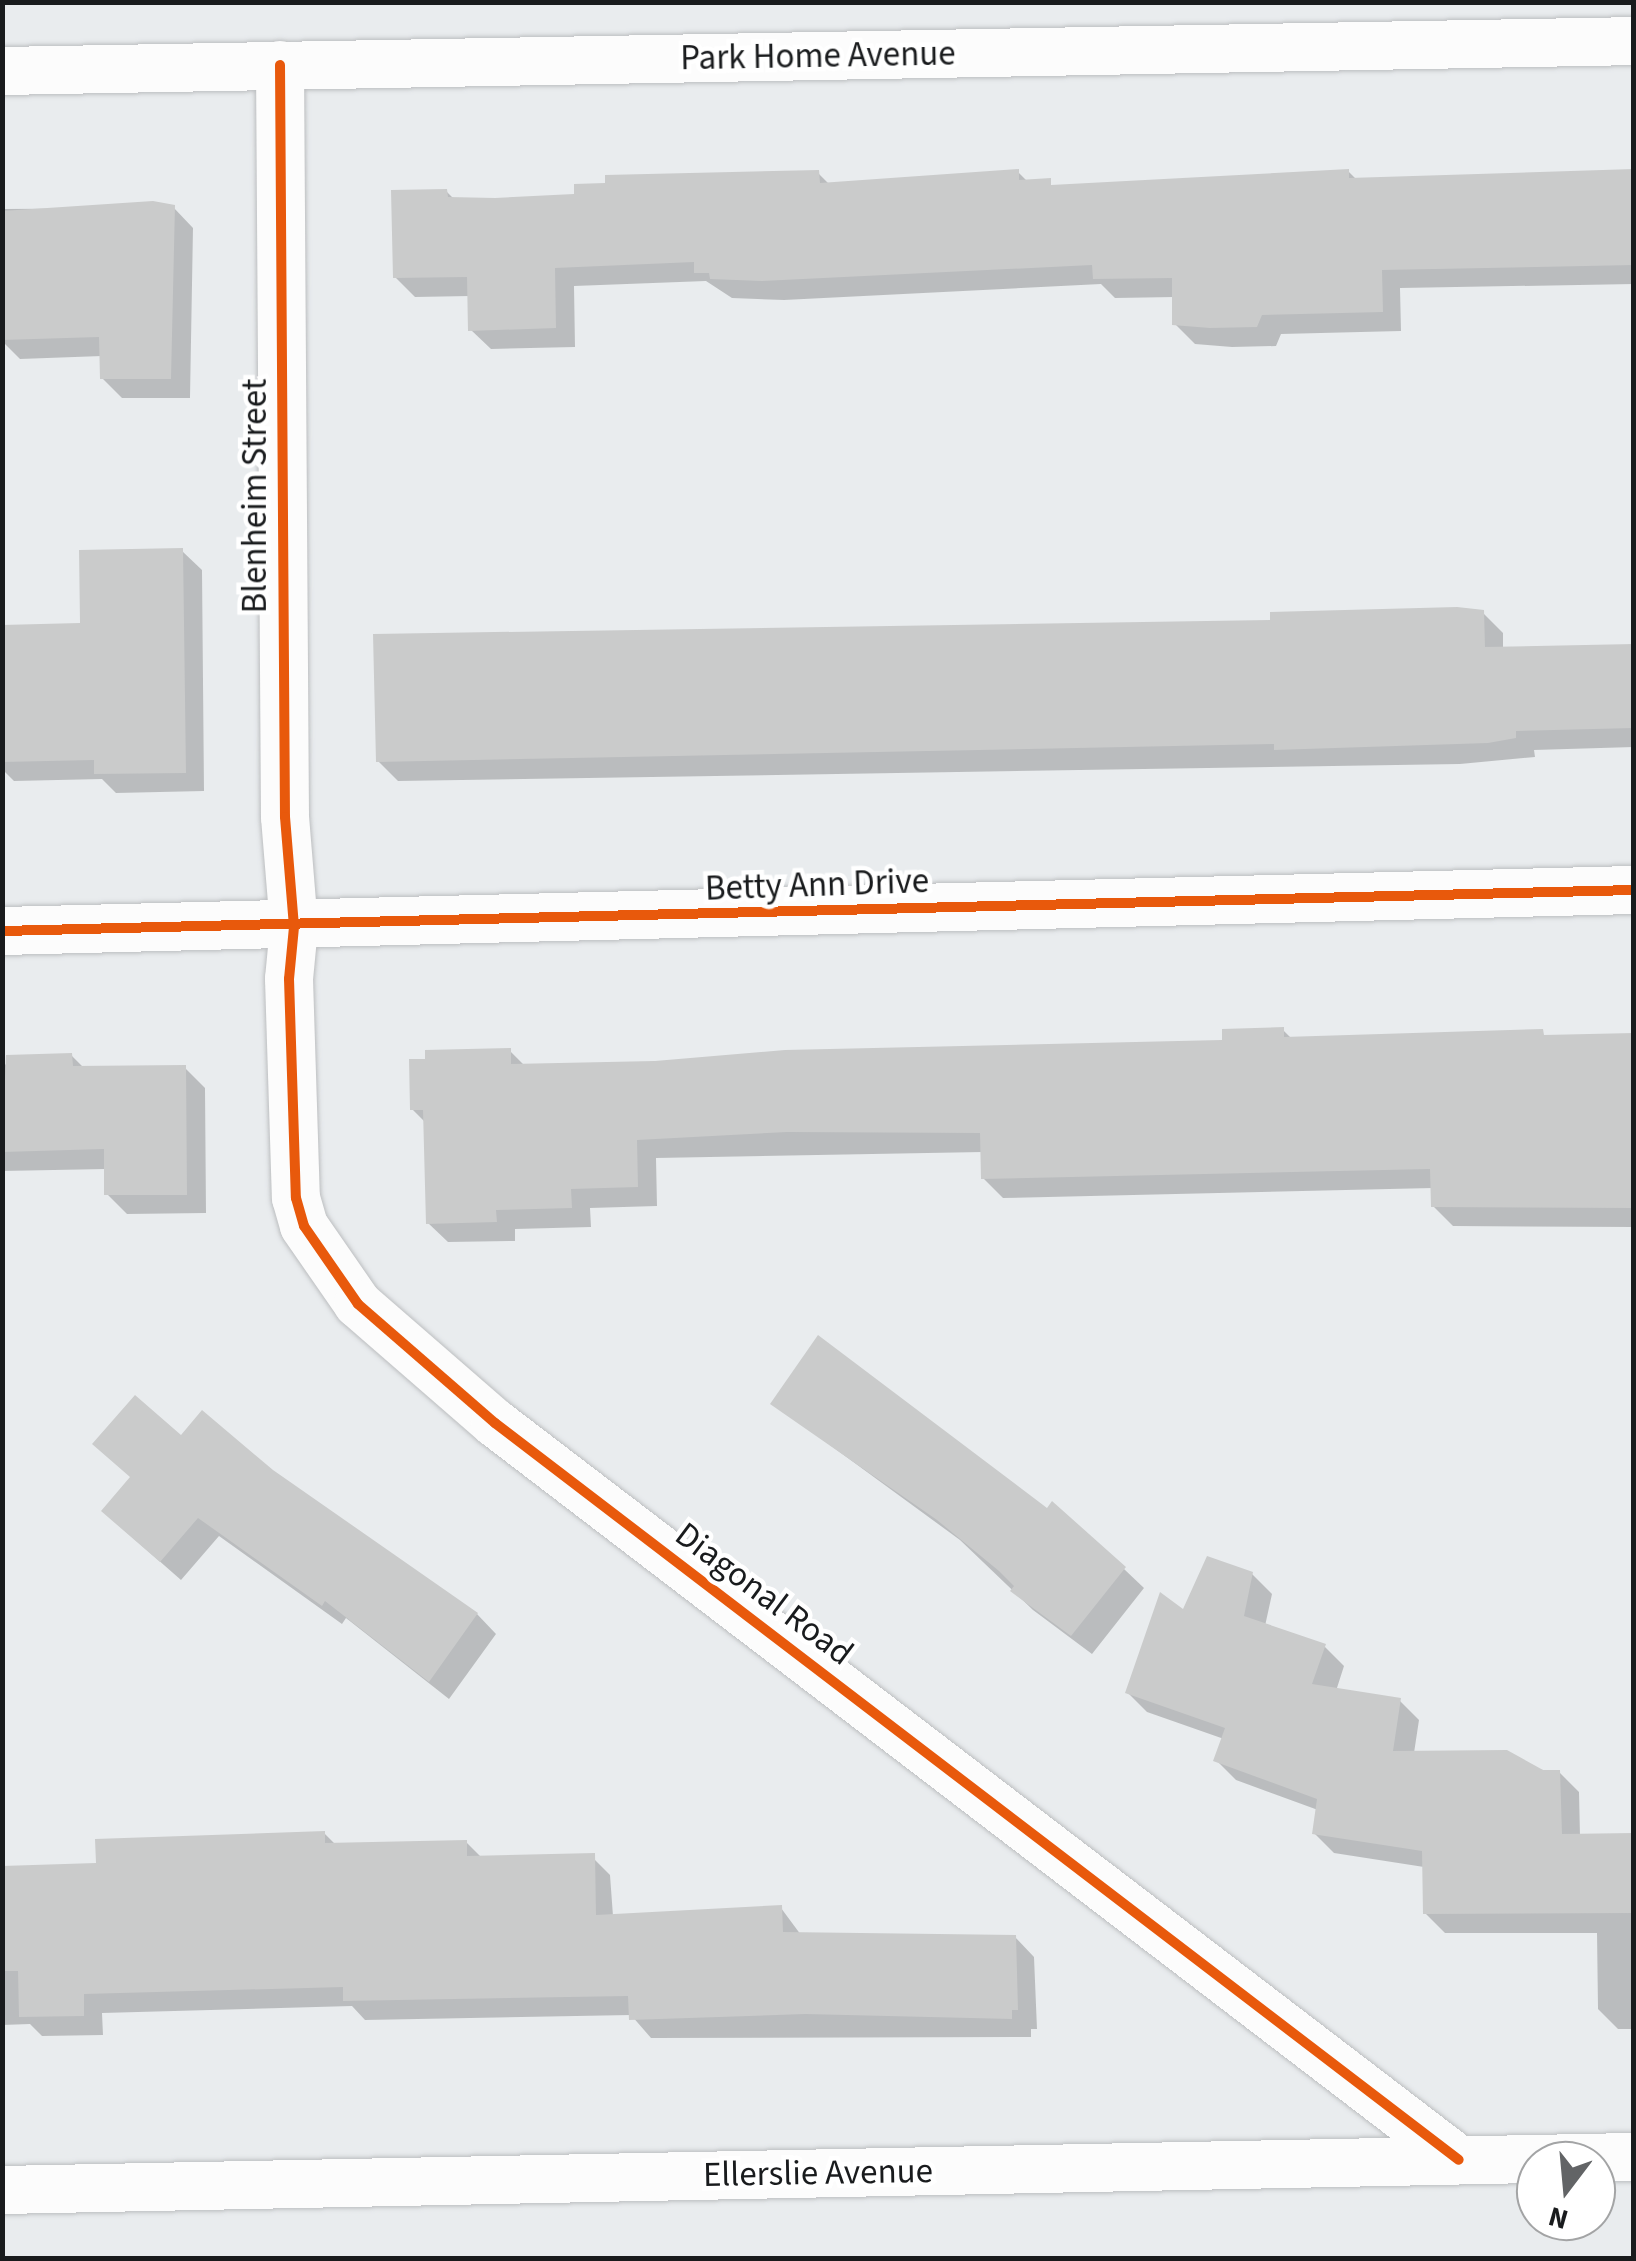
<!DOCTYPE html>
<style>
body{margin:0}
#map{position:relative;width:1636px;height:2261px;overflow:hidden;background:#e9ecee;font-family:"Source Sans 3",sans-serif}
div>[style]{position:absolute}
.shadow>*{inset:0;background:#0003}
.building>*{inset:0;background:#cacbcb}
.roads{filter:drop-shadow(0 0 2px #bcbec0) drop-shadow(0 0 2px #bcbec0)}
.minor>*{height:48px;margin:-24px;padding:0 24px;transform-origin:24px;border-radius:24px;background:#fcfcfc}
.cycleway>*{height:10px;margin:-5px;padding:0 5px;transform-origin:5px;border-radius:5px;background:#e8590c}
span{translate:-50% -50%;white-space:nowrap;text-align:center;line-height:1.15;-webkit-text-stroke:9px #fff;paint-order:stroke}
.street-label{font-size:35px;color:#191b1d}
.frame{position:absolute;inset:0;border:5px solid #191b1d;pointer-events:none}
.north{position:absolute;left:1516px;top:2141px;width:100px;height:100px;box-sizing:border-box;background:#fff;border:2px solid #a3a4a5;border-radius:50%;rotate:196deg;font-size:28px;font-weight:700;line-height:40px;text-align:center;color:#191b1d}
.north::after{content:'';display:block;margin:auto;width:35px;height:45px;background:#626466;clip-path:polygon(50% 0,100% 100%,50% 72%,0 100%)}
</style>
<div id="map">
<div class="shadow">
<i style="clip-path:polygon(1348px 171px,1357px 180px,1634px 172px,1634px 284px,1400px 288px,1401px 331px,1281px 334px,1276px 346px,1232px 347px,1195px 344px,1175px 324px,1175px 297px,1115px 298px,1101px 284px,784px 300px,732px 298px,706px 281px,574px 286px,575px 347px,491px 349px,471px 330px,470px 296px,415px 297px,395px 277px,446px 191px,455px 200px,577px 196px,818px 173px,830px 185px,1018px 172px,1028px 182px,1056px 187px)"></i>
<i style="clip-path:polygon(174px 208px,193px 228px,190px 398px,122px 398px,102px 378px,102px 356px,20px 359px,2px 341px,2px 209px)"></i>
<i style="clip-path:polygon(182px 551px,202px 570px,204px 791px,116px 793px,102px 779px,14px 781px,2px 769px,2px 627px,83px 625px)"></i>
<i style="clip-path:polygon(1483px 613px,1503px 633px,1503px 649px,1634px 646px,1634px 747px,1534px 750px,1535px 757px,1460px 764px,398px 781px,378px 761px,1273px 623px)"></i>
<i style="clip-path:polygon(1283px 1030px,1292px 1039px,1634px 1035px,1634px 1227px,1453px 1226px,1433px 1206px,1433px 1188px,1003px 1198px,983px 1178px,983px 1152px,656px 1158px,657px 1206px,590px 1208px,591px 1227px,515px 1229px,515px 1241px,448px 1242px,428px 1223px,426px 1123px,412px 1109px,510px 1051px,525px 1066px,1225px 1043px)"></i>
<i style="clip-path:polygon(71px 1055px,85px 1069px,185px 1068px,205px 1088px,206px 1213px,127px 1214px,107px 1194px,106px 1169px,2px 1171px,2px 1065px)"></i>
<i style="clip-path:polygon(774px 1404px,1124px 1569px,1144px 1588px,1092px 1654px,1033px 1610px,960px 1540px)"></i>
<i style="clip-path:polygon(181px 1438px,272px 1472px,477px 1614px,496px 1634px,449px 1699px,346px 1618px,342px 1624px,219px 1536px,181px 1580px,124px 1530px)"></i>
<i style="clip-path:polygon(1252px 1574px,1272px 1594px,1265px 1626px,1325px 1647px,1344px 1666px,1336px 1691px,1400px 1701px,1419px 1720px,1414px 1753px,1559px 1772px,1579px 1792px,1580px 1836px,1634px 1835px,1634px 2029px,1618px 2029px,1598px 2009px,1597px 1933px,1445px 1933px,1425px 1913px,1424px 1867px,1334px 1853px,1314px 1833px,1318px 1810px,1236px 1780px,1216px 1760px,1224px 1739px,1147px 1712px,1127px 1692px,1184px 1613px)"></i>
<i style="clip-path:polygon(324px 1833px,336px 1845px,466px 1842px,482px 1858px,590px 1855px,610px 1875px,613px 1916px,781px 1908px,801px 1935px,1015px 1937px,1034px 1957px,1037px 2029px,1031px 2029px,1031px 2037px,651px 2038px,631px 2015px,365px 2020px,352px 2006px,102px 2013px,103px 2035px,42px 2036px,30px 2024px,2px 2025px,2px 1869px,98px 1866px)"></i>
</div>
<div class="building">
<i style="clip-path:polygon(1019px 169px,1019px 180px,1051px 178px,1051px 185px,1349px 169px,1349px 178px,1634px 169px,1634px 265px,1382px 270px,1383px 312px,1262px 315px,1257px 327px,1210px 328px,1172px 325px,1172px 278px,1093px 279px,1092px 265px,762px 281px,710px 279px,709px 273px,694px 273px,694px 262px,555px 268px,556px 328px,468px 331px,467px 277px,393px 278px,391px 190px,447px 189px,448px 197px,495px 198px,574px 194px,574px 184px,605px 183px,605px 175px,819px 170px,820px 183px)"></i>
<i style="clip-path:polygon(153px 201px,175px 205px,171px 379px,100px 379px,99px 337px,2px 340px,2px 211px)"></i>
<i style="clip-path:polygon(183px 548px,186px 773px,94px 774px,94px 760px,2px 762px,2px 625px,80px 623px,79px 550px)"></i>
<i style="clip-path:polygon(1457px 607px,1484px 610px,1485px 647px,1634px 644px,1634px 728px,1516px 731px,1516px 738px,1488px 743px,1274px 750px,1274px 744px,376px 762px,373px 634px,1270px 620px,1270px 612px)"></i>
<i style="clip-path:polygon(1284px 1027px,1284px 1037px,1543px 1029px,1544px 1035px,1634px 1033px,1634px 1208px,1431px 1207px,1430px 1169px,981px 1179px,980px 1133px,787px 1132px,637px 1140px,638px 1187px,571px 1189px,572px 1208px,496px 1210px,497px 1222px,426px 1224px,423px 1110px,410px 1110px,409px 1059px,425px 1059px,425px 1050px,511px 1048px,511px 1064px,655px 1061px,785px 1050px,1222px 1040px,1222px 1029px)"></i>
<i style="clip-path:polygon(72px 1053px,73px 1066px,186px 1065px,187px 1195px,104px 1195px,104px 1149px,2px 1152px,6px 1055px)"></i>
<i style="clip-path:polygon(818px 1335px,1047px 1508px,1052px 1501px,1126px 1567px,1071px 1636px,1010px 1591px,1014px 1586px,999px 1571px,937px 1520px,770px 1404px)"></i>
<i style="clip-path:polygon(135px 1395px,181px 1435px,202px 1410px,273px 1470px,478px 1613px,429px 1682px,325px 1601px,322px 1606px,198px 1518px,160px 1562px,101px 1511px,130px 1477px,92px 1444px)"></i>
<i style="clip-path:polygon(1207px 1556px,1253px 1572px,1244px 1616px,1326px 1644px,1312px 1684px,1401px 1698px,1393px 1751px,1507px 1750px,1543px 1770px,1560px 1770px,1562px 1834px,1634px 1833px,1634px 1913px,1423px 1914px,1422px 1851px,1312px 1834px,1317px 1799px,1213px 1761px,1225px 1728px,1125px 1693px,1160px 1592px,1183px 1609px)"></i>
<i style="clip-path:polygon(325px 1831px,325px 1843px,467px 1840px,467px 1856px,595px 1853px,596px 1915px,782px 1905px,783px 1932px,1016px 1935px,1018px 2010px,1012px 2010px,1012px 2019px,805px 2014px,629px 2020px,628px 1996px,343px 2001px,343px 1987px,84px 1994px,84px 2016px,19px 2017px,18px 1971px,2px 1971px,2px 1866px,96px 1863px,95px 1839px)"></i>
</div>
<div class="roads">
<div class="minor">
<i style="left:280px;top:65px;width:752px;rotate:89.62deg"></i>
<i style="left:285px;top:817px;width:110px;rotate:85.3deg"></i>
<i style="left:294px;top:927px;width:52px;rotate:95.5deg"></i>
<i style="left:289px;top:979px;width:219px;rotate:88.2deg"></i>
<i style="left:296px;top:1198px;width:29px;rotate:74deg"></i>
<i style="left:304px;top:1226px;width:95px;rotate:55.3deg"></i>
<i style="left:358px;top:1304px;width:181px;rotate:41deg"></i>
<i style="left:495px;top:1423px;width:1213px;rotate:37.4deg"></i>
<i style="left:2px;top:71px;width:1632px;rotate:-1.05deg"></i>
<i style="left:2px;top:931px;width:1633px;rotate:-1.44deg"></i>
<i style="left:2px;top:2190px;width:1632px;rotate:-1.16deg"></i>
</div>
</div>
<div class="cycleway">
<i style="left:280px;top:65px;width:752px;rotate:89.62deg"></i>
<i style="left:285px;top:817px;width:110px;rotate:85.3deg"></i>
<i style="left:294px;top:927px;width:52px;rotate:95.5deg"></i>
<i style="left:289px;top:979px;width:219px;rotate:88.2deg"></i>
<i style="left:296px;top:1198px;width:29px;rotate:74deg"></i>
<i style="left:304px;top:1226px;width:95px;rotate:55.3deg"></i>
<i style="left:358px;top:1304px;width:181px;rotate:41deg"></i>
<i style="left:495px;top:1423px;width:1213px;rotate:37.4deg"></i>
<i style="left:2px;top:931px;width:1633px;rotate:-1.44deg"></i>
</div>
<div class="street-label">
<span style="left:818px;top:56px;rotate:-1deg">Park Home Avenue</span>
<span style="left:255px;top:496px;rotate:-90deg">Blenheim Street</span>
<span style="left:817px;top:885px;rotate:-2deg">Betty Ann Drive</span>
<span style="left:764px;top:1594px;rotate:37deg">Diagonal Road</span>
<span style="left:818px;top:2173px;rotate:-1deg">Ellerslie Avenue</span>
</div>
<div class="frame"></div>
<div class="north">N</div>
</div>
